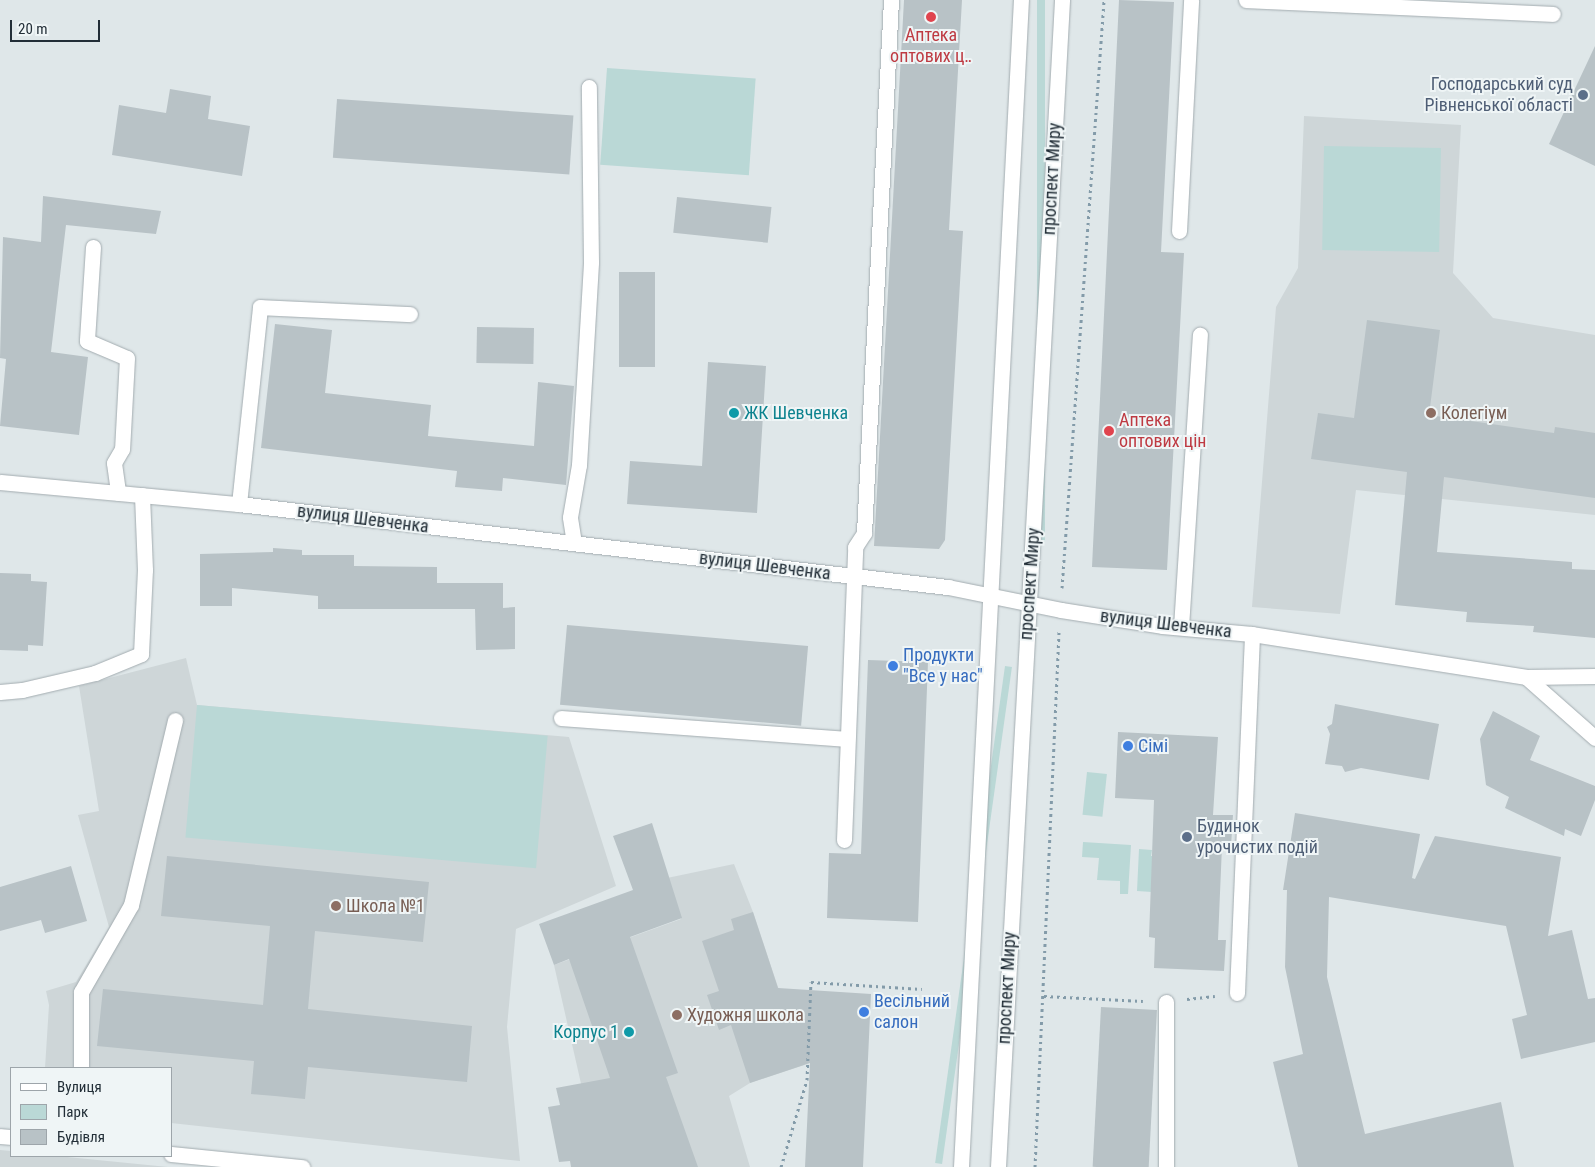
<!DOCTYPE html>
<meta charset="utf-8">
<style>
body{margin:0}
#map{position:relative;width:1595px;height:1167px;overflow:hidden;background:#dfe7e9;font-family:"Roboto Condensed",sans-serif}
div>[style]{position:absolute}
.built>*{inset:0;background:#ced6d8}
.green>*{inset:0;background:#bad8d6;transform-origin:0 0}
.building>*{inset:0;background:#b8c2c6;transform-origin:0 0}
.path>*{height:3px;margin-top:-1.5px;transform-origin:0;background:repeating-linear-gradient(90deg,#839ba9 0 2.5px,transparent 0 6.5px)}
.roads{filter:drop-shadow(0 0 1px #a3acb0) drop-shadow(0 0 1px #a3acb0)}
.lane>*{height:15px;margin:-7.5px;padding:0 7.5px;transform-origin:7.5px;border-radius:7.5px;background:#fff}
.street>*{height:15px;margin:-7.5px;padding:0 7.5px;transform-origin:7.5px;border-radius:7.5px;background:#fff}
.secondary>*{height:15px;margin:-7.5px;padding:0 7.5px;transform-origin:7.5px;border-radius:7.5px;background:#fff}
.dots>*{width:14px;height:14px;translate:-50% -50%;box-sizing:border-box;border:2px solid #eff5f6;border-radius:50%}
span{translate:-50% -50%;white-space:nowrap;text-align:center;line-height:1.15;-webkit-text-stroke:4px #eff5f6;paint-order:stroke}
.health-label{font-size:18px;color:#be3a42}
.left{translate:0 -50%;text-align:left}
.service-label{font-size:18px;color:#4e5e75}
.right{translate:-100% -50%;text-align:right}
.street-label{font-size:18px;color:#222e37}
.culture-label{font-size:18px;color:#0d838f}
.education-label{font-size:18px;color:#785e54}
.shop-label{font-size:18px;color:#366cbe}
.legend{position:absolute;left:10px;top:1067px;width:162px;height:90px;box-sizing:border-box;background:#eff5f6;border:1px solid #9da5aa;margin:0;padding:6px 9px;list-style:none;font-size:15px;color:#222e37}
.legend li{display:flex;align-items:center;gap:10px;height:25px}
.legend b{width:25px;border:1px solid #9da5aa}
.scale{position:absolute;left:10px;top:20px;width:90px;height:22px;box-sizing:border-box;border:2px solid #222e37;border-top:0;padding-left:6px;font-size:15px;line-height:18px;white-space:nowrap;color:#222e37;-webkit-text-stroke:4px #eff5f6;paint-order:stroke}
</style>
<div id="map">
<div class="built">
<i style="clip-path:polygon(1304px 116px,1461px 125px,1453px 273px,1493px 318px,1595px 335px,1595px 515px,1356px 490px,1340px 614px,1252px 607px,1276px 307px,1298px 268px)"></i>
<i style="clip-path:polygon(186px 658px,197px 705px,569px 737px,616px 886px,516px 929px,507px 1027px,520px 1161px,171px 1123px,171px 1068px,45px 1068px,49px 1005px,46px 991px,76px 982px,109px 927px,78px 815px,99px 811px,79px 686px)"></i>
<i style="clip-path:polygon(734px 864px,753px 912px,804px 1065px,750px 1083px,729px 1096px,750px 1167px,600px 1167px,554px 965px,681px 919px,667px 878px)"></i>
<i style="clip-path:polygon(0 1150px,11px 1151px,11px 1156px,57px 1156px,168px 1167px,0 1167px)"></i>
</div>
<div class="green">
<i style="left:1037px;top:0;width:8px;height:542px"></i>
<i style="left:607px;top:68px;width:149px;height:97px;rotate:4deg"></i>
<i style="left:1324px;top:146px;width:117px;height:104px;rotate:1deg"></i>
<i style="left:1005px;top:666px;width:7px;height:502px;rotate:8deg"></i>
<i style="left:197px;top:705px;width:352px;height:133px;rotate:5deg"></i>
<i style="left:1087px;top:772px;width:20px;height:43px;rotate:6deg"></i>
<i style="clip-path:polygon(1083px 842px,1131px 845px,1128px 894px,1120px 894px,1120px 881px,1097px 880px,1099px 858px,1082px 857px)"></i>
<i style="clip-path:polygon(1139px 849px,1152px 850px,1151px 856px,1161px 856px,1152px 892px,1137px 891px)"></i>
</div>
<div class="building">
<i style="clip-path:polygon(904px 0,962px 0,949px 230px,963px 231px,945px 540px,939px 549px,874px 546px)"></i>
<i style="clip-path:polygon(1119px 0,1174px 2px,1161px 252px,1184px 253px,1167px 570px,1092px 567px)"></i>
<i style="clip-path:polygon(1595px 46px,1595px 166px,1549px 144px)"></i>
<i style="clip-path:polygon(170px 89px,211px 96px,208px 119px,250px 126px,242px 176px,112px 155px,119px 105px,166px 113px)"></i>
<i style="left:337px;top:99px;width:237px;height:59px;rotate:4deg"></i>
<i style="clip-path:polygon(43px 196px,161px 211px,156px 234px,66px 225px,51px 352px,88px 357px,79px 435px,0 426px,6px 359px,0 358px,3px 237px,41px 242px)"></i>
<i style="left:677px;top:197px;width:95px;height:36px;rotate:6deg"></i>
<i style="left:619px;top:272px;width:36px;height:95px"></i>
<i style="clip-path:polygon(1367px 320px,1440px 330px,1429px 415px,1554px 433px,1555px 427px,1595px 433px,1595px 498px,1444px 477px,1437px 552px,1572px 562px,1572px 569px,1595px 570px,1595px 638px,1533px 632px,1534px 626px,1466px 622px,1467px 612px,1395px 605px,1407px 472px,1311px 459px,1318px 413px,1354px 418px)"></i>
<i style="clip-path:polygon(275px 324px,332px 330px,325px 393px,431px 405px,428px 436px,534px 446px,538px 382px,574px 386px,566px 485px,503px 478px,502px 491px,455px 487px,457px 471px,261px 448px)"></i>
<i style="left:477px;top:327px;width:57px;height:36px;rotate:1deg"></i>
<i style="clip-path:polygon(708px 362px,766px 366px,757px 513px,627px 504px,630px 461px,702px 466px)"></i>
<i style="clip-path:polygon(273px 548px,302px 550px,302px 555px,354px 555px,354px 566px,437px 567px,437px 583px,503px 583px,503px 608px,515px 607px,515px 649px,476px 650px,475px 609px,318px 609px,318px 596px,232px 588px,232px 606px,200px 606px,200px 554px,273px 552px)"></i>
<i style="clip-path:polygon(0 573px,31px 574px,31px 581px,47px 582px,43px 646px,28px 645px,28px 651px,0 650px)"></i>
<i style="left:567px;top:625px;width:242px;height:80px;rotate:5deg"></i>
<i style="clip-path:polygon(868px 660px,928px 662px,918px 922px,827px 918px,829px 853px,861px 854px)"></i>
<i style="clip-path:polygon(1335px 704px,1439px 724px,1429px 780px,1361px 768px,1345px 772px,1342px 766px,1325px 764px,1330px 734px,1327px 727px,1332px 724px)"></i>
<i style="clip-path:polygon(1493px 711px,1540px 736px,1530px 760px,1595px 786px,1595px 800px,1581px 836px,1565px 829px,1564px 836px,1505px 808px,1509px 797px,1486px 785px,1480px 739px)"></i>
<i style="clip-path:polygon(1118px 732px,1218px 737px,1213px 815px,1233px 815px,1231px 846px,1222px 846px,1218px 940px,1226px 940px,1224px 971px,1154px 968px,1155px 938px,1149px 937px,1154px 800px,1115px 798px)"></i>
<i style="clip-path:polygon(1295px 813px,1420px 834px,1412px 878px,1415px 879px,1435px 836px,1561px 857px,1548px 936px,1572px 930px,1588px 999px,1595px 998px,1595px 1042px,1521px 1059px,1512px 1019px,1527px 1015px,1506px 926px,1329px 897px,1327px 977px,1365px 1134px,1501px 1102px,1514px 1167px,1298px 1167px,1273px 1062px,1303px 1054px,1285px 967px,1287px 890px,1283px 890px)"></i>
<i style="clip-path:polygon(652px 823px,682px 918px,630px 937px,678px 1073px,666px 1077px,698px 1167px,571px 1167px,570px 1161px,559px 1162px,548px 1107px,560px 1105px,556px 1088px,610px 1078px,569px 959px,554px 965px,539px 924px,633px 890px,613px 836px)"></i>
<i style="clip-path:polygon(167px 856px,429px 882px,423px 942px,315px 931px,308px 1009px,472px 1026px,467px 1082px,308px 1067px,305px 1099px,275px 1096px,251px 1094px,254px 1061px,97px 1046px,103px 989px,263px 1005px,270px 926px,161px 916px)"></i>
<i style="clip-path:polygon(71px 866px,87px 921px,45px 933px,41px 920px,0 931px,0 887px)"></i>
<i style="clip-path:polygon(753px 912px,778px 988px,871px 994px,863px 1167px,805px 1167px,810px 1063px,750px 1083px,731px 1025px,719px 1030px,707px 995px,719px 991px,702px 941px,734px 930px,731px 919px)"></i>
<i style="left:1101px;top:1007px;width:56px;height:160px;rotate:3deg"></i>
</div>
<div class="path">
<i style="left:1062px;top:588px;width:589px;rotate:-85.91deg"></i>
<i style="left:1044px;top:996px;width:99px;rotate:2.9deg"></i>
<i style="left:1187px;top:999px;width:28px;rotate:-6deg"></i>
<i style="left:781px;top:1167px;width:91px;rotate:-73.4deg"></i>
<i style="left:807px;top:1080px;width:98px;rotate:-87.7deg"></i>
<i style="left:811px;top:982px;width:111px;rotate:3.6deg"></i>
<i style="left:1035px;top:1167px;width:536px;rotate:-87.43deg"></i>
</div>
<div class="roads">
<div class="lane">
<i style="left:1246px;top:0;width:307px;rotate:2.6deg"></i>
<i style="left:1179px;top:231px;width:231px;rotate:-87deg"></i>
<i style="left:93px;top:247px;width:94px;rotate:93.7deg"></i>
<i style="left:87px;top:341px;width:43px;rotate:23deg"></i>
<i style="left:127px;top:358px;width:91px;rotate:93.1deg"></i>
<i style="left:122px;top:449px;width:16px;rotate:120deg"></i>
<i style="left:114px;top:463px;width:30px;rotate:82deg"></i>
<i style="left:239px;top:504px;width:198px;rotate:-83.9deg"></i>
<i style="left:260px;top:307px;width:150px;rotate:2.7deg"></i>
<i style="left:574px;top:543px;width:26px;rotate:-99deg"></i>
<i style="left:570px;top:517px;width:53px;rotate:-80.2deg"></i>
<i style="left:579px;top:465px;width:203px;rotate:-86.6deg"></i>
<i style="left:591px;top:262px;width:175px;rotate:-90.7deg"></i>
<i style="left:1181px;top:627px;width:293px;rotate:-86.3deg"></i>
<i style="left:0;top:692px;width:22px;rotate:-5deg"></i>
<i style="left:22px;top:690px;width:75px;rotate:-13.1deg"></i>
<i style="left:95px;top:673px;width:50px;rotate:-22.4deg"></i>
<i style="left:141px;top:654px;width:84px;rotate:-87.3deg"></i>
<i style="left:145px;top:570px;width:75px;rotate:-92.3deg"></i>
<i style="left:561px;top:718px;width:287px;rotate:4.2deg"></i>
<i style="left:844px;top:840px;width:293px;rotate:-87.8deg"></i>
<i style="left:855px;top:547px;width:17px;rotate:-57deg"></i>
<i style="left:864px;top:533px;width:534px;rotate:-87.1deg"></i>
<i style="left:1237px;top:993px;width:359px;rotate:-87.6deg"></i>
<i style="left:1166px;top:1002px;width:165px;rotate:90deg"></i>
<i style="left:81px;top:1068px;width:76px;rotate:-90deg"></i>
<i style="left:81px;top:992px;width:100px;rotate:-60.1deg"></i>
<i style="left:131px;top:905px;width:190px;rotate:-76.6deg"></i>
</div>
<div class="street">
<i style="left:0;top:482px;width:240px;rotate:5.3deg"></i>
<i style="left:239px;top:504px;width:714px;rotate:6.68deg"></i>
<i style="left:948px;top:587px;width:115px;rotate:11.5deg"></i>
<i style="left:1061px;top:610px;width:102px;rotate:9deg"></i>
<i style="left:1162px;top:626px;width:90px;rotate:5.1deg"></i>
<i style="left:1252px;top:634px;width:277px;rotate:8.9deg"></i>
<i style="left:1526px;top:677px;width:92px;rotate:41.5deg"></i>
<i style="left:1526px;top:677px;width:69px;rotate:-0.8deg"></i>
<i style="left:0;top:1136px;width:11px;rotate:5deg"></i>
<i style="left:171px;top:1154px;width:132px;rotate:5.7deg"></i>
</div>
<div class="secondary">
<i style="left:961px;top:1167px;width:1169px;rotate:-87.06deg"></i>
<i style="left:998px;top:1167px;width:1169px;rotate:-86.86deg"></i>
</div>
</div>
<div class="dots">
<i style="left:931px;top:17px;background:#e0444e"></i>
<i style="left:1583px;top:95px;background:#5c6f8a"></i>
<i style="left:734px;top:413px;background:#0f9aa8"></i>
<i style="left:1431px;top:413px;background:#8d6e63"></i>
<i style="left:1109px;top:431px;background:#e0444e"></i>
<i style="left:893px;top:666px;background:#3f7fe0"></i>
<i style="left:1128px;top:746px;background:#3f7fe0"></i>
<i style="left:1187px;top:837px;background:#5c6f8a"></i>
<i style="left:336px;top:906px;background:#8d6e63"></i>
<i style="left:864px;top:1012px;background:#3f7fe0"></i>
<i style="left:677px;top:1015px;background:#8d6e63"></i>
<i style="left:629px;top:1032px;background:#0f9aa8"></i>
</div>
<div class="health-label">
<span style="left:931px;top:46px">Аптека<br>оптових ц‥</span>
<span class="left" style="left:1119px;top:431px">Аптека<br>оптових цін</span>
</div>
<div class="service-label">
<span class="right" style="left:1573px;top:95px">Господарський суд<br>Рівненської області</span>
<span class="left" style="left:1197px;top:837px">Будинок<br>урочистих подій</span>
</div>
<div class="street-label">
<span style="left:1052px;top:179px;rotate:-87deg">проспект Миру</span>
<span style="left:363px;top:519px;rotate:7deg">вулиця Шевченка</span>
<span style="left:765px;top:566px;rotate:7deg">вулиця Шевченка</span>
<span style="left:1030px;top:584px;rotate:-86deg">проспект Миру</span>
<span style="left:1166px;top:624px;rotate:7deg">вулиця Шевченка</span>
<span style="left:1007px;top:988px;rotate:-87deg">проспект Миру</span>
</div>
<div class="culture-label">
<span class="left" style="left:744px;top:413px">ЖК Шевченка</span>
<span class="right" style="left:619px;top:1032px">Корпус 1</span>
</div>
<div class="education-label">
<span class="left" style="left:1441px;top:413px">Колегіум</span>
<span class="left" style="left:346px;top:906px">Школа №1</span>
<span class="left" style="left:687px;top:1015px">Художня школа</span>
</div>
<div class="shop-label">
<span class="left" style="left:903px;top:666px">Продукти<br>"Все у нас"</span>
<span class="left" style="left:1138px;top:746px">Сімі</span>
<span class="left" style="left:874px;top:1012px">Весільний<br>салон</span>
</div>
<ul class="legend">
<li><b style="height:6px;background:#fff"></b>Вулиця</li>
<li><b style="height:14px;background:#bad8d6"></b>Парк</li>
<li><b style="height:14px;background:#b8c2c6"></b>Будівля</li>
</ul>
<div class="scale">20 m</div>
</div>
